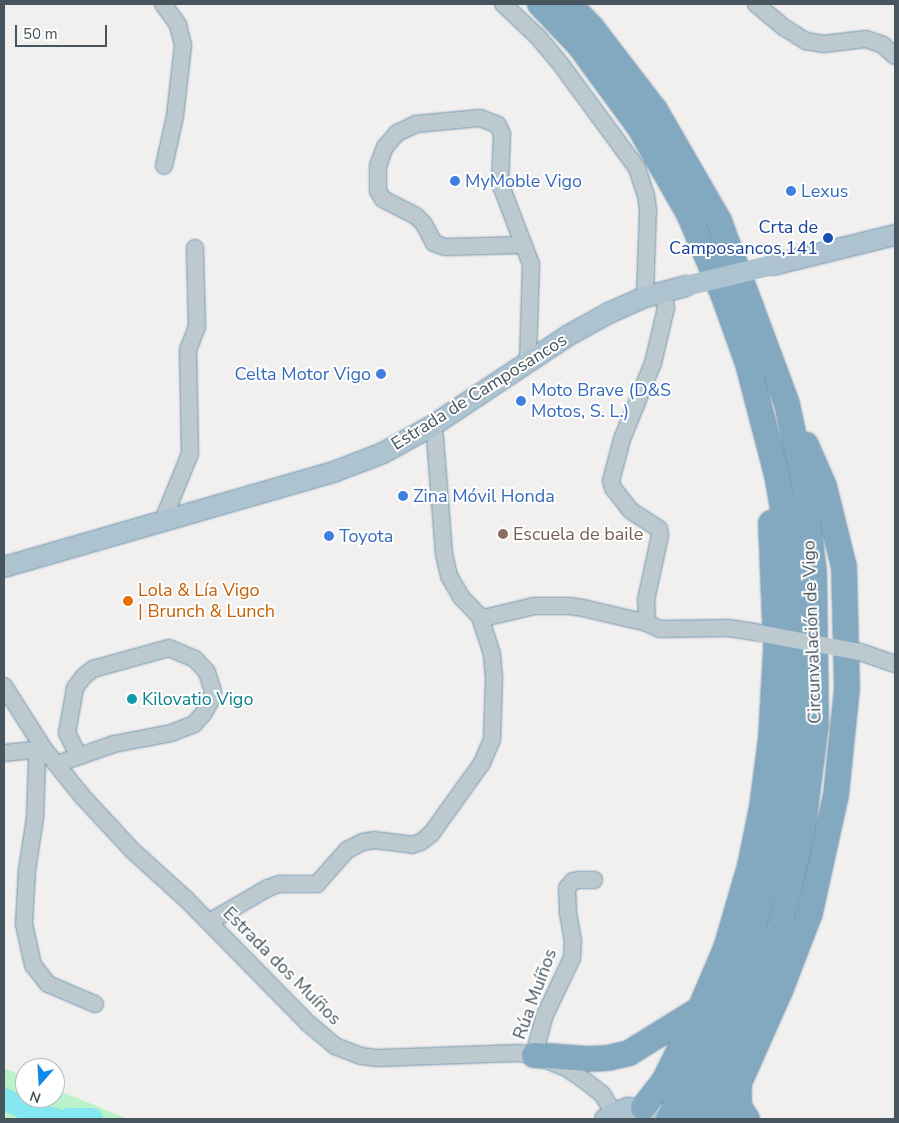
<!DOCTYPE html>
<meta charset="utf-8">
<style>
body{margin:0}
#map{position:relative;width:899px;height:1123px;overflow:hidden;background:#f2efef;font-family:"Nunito Sans",sans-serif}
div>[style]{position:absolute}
.green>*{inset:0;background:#baf2c9}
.river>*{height:22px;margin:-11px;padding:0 11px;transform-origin:11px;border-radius:11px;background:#85e8f1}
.roads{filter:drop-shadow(0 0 1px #6f94ad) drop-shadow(0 0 1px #6f94ad)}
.minor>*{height:16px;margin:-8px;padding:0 8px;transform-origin:8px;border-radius:8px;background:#bcc9cf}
.major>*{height:20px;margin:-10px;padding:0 10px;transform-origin:10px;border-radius:10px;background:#adc3d0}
.highway>*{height:24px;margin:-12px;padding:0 12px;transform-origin:12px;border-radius:12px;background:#83a9c1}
.minor-bridge>*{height:16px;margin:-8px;padding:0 8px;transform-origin:8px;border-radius:8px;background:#bcc9cf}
.major-bridge>*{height:20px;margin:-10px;padding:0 10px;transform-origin:10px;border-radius:10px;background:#adc3d0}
.dots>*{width:14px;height:14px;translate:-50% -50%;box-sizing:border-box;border:2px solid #fff;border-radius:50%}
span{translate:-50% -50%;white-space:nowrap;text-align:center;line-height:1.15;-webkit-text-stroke:4px #fff;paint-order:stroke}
.shop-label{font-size:18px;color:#366cbe}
.left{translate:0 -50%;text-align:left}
.right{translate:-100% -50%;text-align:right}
.transit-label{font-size:18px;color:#164399}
.street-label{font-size:18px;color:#46555e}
.education-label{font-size:18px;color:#785e54}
.food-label{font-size:18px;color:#c56008}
.culture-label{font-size:18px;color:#0d838f}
.frame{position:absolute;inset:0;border:5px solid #46555e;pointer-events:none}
.north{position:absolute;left:15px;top:1058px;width:50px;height:50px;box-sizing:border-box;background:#fff;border:1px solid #b5bbbf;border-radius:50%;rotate:199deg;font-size:14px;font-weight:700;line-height:20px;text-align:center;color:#46555e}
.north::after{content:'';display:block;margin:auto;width:18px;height:22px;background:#0e8aed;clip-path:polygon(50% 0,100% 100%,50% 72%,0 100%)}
.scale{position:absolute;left:15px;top:25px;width:92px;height:22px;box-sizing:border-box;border:2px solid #46555e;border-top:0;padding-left:6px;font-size:15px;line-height:18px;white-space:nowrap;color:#46555e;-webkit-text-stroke:4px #fff;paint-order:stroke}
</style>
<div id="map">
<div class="green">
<i style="clip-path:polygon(4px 1068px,25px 1077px,25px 1098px,55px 1098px,55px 1089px,128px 1119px,4px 1119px)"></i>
</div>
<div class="river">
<i style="left:4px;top:1099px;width:40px;rotate:25deg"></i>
<i style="left:40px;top:1116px;width:16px;rotate:11deg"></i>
<i style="left:69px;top:1119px;width:23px"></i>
</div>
<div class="roads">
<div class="minor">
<i style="left:163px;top:4px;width:26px;rotate:54deg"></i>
<i style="left:178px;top:25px;width:21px;rotate:76deg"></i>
<i style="left:183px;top:45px;width:71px;rotate:96.4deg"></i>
<i style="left:175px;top:116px;width:51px;rotate:102.4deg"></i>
<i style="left:503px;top:4px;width:48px;rotate:43.3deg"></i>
<i style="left:538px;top:37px;width:38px;rotate:50deg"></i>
<i style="left:562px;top:66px;width:127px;rotate:53.7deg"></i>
<i style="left:637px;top:168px;width:28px;rotate:72deg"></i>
<i style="left:646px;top:195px;width:15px;rotate:82deg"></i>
<i style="left:648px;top:210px;width:87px;rotate:92deg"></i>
<i style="left:756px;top:4px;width:38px;rotate:40deg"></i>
<i style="left:785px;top:28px;width:25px;rotate:32deg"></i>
<i style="left:806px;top:41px;width:17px;rotate:10deg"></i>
<i style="left:823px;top:44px;width:43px;rotate:-6.6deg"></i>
<i style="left:866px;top:39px;width:18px;rotate:19deg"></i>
<i style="left:883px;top:45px;width:16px;rotate:43deg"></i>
<i style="left:524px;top:245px;width:79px;rotate:178.5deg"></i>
<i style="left:445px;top:247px;width:12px;rotate:-160deg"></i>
<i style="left:434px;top:243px;width:21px;rotate:-118deg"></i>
<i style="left:424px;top:224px;width:11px;rotate:-135deg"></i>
<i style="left:416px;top:216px;width:37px;rotate:-153deg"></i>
<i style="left:383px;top:199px;width:9px;rotate:-122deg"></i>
<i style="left:378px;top:191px;width:25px;rotate:-90deg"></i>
<i style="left:378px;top:166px;width:20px;rotate:-70deg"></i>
<i style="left:385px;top:147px;width:18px;rotate:-49deg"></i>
<i style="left:397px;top:133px;width:21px;rotate:-25deg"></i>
<i style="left:416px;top:124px;width:64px;rotate:-5.4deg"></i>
<i style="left:480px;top:118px;width:19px;rotate:21deg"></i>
<i style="left:498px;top:125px;width:10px;rotate:66deg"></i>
<i style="left:502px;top:134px;width:49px;rotate:92.3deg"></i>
<i style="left:500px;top:183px;width:87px;rotate:69.1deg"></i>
<i style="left:531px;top:264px;width:97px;rotate:91.8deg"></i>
<i style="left:432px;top:426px;width:11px;rotate:75deg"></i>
<i style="left:435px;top:437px;width:117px;rotate:85.6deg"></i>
<i style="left:444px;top:554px;width:23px;rotate:77deg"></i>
<i style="left:449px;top:576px;width:24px;rotate:60deg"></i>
<i style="left:461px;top:597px;width:28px;rotate:46deg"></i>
<i style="left:480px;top:617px;width:8px"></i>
<i style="left:488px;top:617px;width:47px;rotate:-13.4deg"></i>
<i style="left:534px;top:606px;width:35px"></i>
<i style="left:569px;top:606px;width:14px;rotate:8deg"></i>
<i style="left:583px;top:608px;width:66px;rotate:13.2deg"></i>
<i style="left:647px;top:623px;width:14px;rotate:25deg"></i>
<i style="left:660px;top:629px;width:69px;rotate:-0.8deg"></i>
<i style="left:729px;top:628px;width:30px;rotate:9deg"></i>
<i style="left:163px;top:520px;width:71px;rotate:-67.8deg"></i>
<i style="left:190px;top:454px;width:104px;rotate:-91.1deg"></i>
<i style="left:188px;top:350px;width:25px;rotate:-69deg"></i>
<i style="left:197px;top:327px;width:79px;rotate:-91.5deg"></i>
<i style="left:647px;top:623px;width:23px;rotate:-92deg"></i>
<i style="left:646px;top:600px;width:66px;rotate:-77.8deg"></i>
<i style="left:660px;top:535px;width:6px;rotate:-99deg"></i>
<i style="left:659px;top:529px;width:33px;rotate:-147deg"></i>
<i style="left:631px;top:511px;width:29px;rotate:-128deg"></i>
<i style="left:613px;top:488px;width:7px;rotate:-106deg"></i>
<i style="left:611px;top:481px;width:43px;rotate:-75.3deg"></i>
<i style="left:622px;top:439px;width:82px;rotate:-67.8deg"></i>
<i style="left:653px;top:363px;width:57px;rotate:-76.7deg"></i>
<i style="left:666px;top:308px;width:16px;rotate:-101deg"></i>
<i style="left:860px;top:652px;width:37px;rotate:19deg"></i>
<i style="left:4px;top:686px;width:75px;rotate:57.6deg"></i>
<i style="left:44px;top:749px;width:60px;rotate:51deg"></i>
<i style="left:82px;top:796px;width:75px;rotate:47.2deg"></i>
<i style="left:133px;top:851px;width:73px;rotate:42.2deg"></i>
<i style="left:187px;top:900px;width:174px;rotate:45.5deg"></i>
<i style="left:309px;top:1024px;width:34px;rotate:40deg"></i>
<i style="left:335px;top:1046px;width:28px;rotate:21deg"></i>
<i style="left:361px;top:1056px;width:17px;rotate:7deg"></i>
<i style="left:378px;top:1058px;width:141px;rotate:-2deg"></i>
<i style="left:519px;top:1053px;width:15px;rotate:8deg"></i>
<i style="left:534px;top:1055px;width:37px;rotate:22deg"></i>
<i style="left:568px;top:1069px;width:24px;rotate:35deg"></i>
<i style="left:588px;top:1083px;width:18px;rotate:38deg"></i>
<i style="left:602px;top:1094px;width:22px;rotate:58deg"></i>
<i style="left:44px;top:749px;width:12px;rotate:125deg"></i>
<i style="left:37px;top:759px;width:59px;rotate:91.9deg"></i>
<i style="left:35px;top:818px;width:53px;rotate:98.7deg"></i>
<i style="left:27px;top:870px;width:54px;rotate:93.2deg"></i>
<i style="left:24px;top:924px;width:42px;rotate:77.6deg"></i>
<i style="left:33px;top:965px;width:24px;rotate:52deg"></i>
<i style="left:48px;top:984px;width:51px;rotate:23.1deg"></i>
<i style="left:4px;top:753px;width:40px;rotate:-5.7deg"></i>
<i style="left:57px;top:764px;width:60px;rotate:-19.3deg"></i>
<i style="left:114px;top:744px;width:58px;rotate:-10.9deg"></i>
<i style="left:171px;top:733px;width:25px;rotate:-21deg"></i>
<i style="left:194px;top:724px;width:13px;rotate:-48deg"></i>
<i style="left:203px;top:714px;width:14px;rotate:-60deg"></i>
<i style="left:210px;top:702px;width:11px;rotate:-75deg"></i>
<i style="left:213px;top:691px;width:20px;rotate:-108deg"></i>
<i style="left:207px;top:672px;width:18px;rotate:-133deg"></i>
<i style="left:195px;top:659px;width:28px;rotate:-157deg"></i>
<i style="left:169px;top:648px;width:79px;rotate:164.6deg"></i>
<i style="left:93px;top:669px;width:11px;rotate:142deg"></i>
<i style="left:84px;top:676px;width:15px;rotate:127deg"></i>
<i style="left:75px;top:688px;width:46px;rotate:100.1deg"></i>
<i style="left:67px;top:733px;width:25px;rotate:63deg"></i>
<i style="left:209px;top:922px;width:68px;rotate:-30deg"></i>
<i style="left:268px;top:888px;width:12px;rotate:-20deg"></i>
<i style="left:279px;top:884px;width:38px"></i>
<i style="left:317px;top:884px;width:45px;rotate:-48.6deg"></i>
<i style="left:347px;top:850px;width:18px;rotate:-27deg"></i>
<i style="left:363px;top:842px;width:11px;rotate:-10deg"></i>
<i style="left:374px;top:840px;width:38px;rotate:7deg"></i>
<i style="left:412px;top:845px;width:9px;rotate:-18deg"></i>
<i style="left:421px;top:842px;width:13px;rotate:-39deg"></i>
<i style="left:431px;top:834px;width:87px;rotate:-54.3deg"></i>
<i style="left:482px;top:763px;width:26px;rotate:-67deg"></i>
<i style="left:492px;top:739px;width:61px;rotate:-88.1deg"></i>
<i style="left:494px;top:678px;width:24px;rotate:-95deg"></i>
<i style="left:492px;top:654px;width:39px;rotate:-108deg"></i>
<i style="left:534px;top:1055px;width:39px;rotate:-75deg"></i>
<i style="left:544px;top:1017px;width:65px;rotate:-64.6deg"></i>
<i style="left:572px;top:958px;width:17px;rotate:-87deg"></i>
<i style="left:573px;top:941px;width:27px;rotate:-100deg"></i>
<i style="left:568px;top:914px;width:26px;rotate:-92deg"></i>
<i style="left:567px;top:888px;width:9px;rotate:-49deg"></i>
<i style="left:573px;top:881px;width:6px;rotate:-9deg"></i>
<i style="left:579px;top:880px;width:15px"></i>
</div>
<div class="major">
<i style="left:773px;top:265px;width:126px;rotate:-13.8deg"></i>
<i style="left:4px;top:567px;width:346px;rotate:-16.1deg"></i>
<i style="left:336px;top:471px;width:50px;rotate:-21deg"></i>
<i style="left:383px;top:453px;width:56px;rotate:-28.9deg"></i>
<i style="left:432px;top:426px;width:164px;rotate:-33.6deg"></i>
<i style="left:569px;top:335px;width:46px;rotate:-28.8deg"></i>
<i style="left:609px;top:313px;width:39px;rotate:-24deg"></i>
<i style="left:645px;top:297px;width:42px;rotate:-15deg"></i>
<i style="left:605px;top:1119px;width:11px;rotate:-34deg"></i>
<i style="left:614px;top:1113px;width:15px;rotate:-20deg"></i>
<i style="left:628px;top:1108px;width:25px;rotate:7deg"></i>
<i style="left:653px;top:1111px;width:15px;rotate:32deg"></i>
</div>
<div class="highway">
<i style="left:540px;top:4px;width:57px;rotate:46.4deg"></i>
<i style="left:579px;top:45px;width:103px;rotate:53.7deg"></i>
<i style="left:640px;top:128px;width:99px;rotate:60.3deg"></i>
<i style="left:689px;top:214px;width:87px;rotate:67deg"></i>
<i style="left:723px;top:294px;width:74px;rotate:70.3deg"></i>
<i style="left:748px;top:364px;width:115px;rotate:75.4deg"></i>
<i style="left:777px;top:475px;width:94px;rotate:80.2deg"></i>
<i style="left:793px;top:568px;width:132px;rotate:89.1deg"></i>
<i style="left:795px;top:700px;width:65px;rotate:94.4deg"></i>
<i style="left:790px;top:765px;width:71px;rotate:98.9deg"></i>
<i style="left:779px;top:835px;width:121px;rotate:105.3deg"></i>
<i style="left:747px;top:952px;width:45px;rotate:110.9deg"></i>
<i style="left:731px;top:994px;width:48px;rotate:113.4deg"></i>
<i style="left:712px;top:1038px;width:92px;rotate:118.5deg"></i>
<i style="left:569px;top:4px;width:33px;rotate:46deg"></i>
<i style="left:592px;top:28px;width:103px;rotate:52.5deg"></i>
<i style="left:655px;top:110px;width:128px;rotate:60deg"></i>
<i style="left:719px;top:221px;width:195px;rotate:69.6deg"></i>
<i style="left:787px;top:404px;width:77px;rotate:78deg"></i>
<i style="left:803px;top:479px;width:95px;rotate:83.3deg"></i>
<i style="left:814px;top:573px;width:151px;rotate:89.2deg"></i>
<i style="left:816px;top:724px;width:112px;rotate:97.2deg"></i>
<i style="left:802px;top:835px;width:94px;rotate:103.6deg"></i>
<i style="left:780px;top:926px;width:53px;rotate:109.8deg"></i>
<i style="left:762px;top:976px;width:95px;rotate:113deg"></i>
<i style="left:725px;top:1063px;width:64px;rotate:118.2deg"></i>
<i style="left:534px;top:1055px;width:54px;rotate:4.2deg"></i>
<i style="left:588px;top:1059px;width:20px;rotate:-3deg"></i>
<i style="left:608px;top:1058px;width:22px;rotate:-13deg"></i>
<i style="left:629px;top:1053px;width:84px;rotate:-31.8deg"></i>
<i style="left:643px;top:1108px;width:34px;rotate:-52deg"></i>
<i style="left:664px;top:1081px;width:80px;rotate:-63.4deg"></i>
<i style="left:700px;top:1009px;width:66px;rotate:-66.9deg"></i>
<i style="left:726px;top:948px;width:85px;rotate:-73.7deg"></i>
<i style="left:750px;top:866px;width:60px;rotate:-78.5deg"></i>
<i style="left:762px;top:807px;width:70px;rotate:-82.6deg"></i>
<i style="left:771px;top:738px;width:90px;rotate:-86.8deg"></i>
<i style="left:776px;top:648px;width:125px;rotate:-92.3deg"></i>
<i style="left:713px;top:1119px;width:44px;rotate:-54.2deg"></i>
<i style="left:747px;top:1119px;width:15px;rotate:-122deg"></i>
<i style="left:739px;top:1106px;width:23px;rotate:-90deg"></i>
<i style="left:739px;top:1083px;width:101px;rotate:-66deg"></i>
<i style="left:780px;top:991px;width:84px;rotate:-69deg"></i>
<i style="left:810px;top:913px;width:121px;rotate:-77.6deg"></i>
<i style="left:836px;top:795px;width:107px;rotate:-84.1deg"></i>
<i style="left:847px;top:689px;width:122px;rotate:-91.4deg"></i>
<i style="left:844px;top:567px;width:83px;rotate:-103.9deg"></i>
<i style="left:824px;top:486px;width:45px;rotate:-113.7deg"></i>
</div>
</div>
<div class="minor-bridge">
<i style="left:759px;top:633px;width:103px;rotate:10.7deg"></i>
</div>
<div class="major-bridge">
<i style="left:686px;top:286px;width:89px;rotate:-13.6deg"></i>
</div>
<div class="dots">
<i style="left:455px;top:181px;background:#3f7fe0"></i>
<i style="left:791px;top:191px;background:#3f7fe0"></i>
<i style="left:828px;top:238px;background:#1a4fb4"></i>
<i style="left:381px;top:374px;background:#3f7fe0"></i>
<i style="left:521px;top:401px;background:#3f7fe0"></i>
<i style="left:403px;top:496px;background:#3f7fe0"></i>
<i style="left:503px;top:534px;background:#8d6e63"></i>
<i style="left:329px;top:536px;background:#3f7fe0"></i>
<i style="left:128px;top:601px;background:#e8710a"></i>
<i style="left:132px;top:699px;background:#0f9aa8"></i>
</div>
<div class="shop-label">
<span class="left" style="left:465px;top:181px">MyMoble Vigo</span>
<span class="left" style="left:801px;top:191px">Lexus</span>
<span class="right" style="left:371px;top:374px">Celta Motor Vigo</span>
<span class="left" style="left:531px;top:401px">Moto Brave (D&amp;S<br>Motos, S. L.)</span>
<span class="left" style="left:413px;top:496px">Zina Móvil Honda</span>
<span class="left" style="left:339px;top:536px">Toyota</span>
</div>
<div class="transit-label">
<span class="right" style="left:818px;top:238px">Crta de<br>Camposancos,141</span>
</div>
<div class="street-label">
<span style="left:479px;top:392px;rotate:-32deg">Estrada de Camposancos</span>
<span style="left:812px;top:632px;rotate:-92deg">Circunvalación de Vigo</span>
<span style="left:282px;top:966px;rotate:45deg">Estrada dos Muíños</span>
<span style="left:535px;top:994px;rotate:-70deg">Rúa Muíños</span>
</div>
<div class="education-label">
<span class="left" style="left:513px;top:534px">Escuela de baile</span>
</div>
<div class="food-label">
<span class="left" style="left:138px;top:601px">Lola &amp; Lía Vigo<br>| Brunch &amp; Lunch</span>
</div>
<div class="culture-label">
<span class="left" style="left:142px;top:699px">Kilovatio Vigo</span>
</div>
<div class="frame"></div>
<div class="north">N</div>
<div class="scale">50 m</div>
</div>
